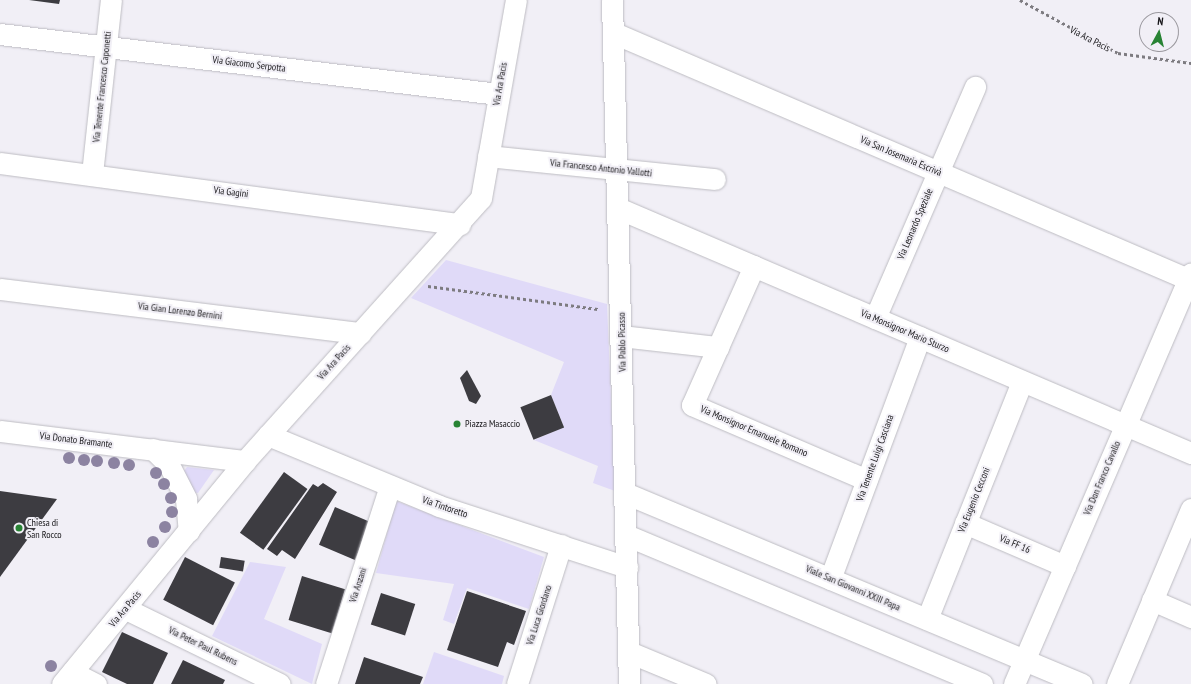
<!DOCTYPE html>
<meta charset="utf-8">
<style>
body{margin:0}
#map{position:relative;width:1191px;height:684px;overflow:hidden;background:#f1eff6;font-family:"PT Sans Narrow",sans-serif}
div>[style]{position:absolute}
.green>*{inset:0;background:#e0daf8}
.building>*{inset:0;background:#3d3c41;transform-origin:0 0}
.path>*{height:2.5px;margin-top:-1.25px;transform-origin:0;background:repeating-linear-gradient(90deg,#7d7b80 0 3px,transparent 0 6px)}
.roads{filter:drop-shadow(0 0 1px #bdbcc2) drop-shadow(0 0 1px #bdbcc2)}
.minor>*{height:21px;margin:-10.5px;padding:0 10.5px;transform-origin:10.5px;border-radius:10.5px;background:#fff}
.trees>*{width:12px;height:12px;margin:-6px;border-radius:50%;background:#8c83a1}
.dots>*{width:11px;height:11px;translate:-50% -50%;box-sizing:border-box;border:2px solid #f1eff6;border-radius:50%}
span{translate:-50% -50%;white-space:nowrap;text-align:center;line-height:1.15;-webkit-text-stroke:4px #f1eff6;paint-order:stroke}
.street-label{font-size:10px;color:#171619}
.poi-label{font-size:10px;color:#171619}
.left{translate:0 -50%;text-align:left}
.north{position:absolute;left:1139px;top:12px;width:40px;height:40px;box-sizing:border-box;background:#f1eff6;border:1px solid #9a989e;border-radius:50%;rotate:7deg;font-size:11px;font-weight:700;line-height:16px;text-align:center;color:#171619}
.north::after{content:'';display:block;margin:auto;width:14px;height:18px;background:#288334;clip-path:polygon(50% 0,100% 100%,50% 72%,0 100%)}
</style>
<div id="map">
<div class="green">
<i style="clip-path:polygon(446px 260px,607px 304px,615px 491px,593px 483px,598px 466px,534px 440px,564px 427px,551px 395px,564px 362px,411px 298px)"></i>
<i style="clip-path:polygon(187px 467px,214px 470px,198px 493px,192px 492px,184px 471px)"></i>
<i style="clip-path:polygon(396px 501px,544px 557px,529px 609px,467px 588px,454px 624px,443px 620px,454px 584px,376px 573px)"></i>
<i style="clip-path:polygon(250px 562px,286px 567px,264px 619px,322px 644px,312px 684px,212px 636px)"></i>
<i style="clip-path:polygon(434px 652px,504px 676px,502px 684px,423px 684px)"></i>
</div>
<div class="building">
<i style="clip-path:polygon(29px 0,60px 0,59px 4px)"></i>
<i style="clip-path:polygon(467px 370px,481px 396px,476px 404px,469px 401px,460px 378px)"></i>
<i style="left:551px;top:395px;width:35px;height:33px;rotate:68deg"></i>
<i style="left:284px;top:472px;width:29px;height:75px;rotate:36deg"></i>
<i style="clip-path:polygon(323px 483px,337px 492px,295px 559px,282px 550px,277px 556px,267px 549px,313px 484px,318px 487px)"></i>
<i style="clip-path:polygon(0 491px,57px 499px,0 577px)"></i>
<i style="left:335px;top:507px;width:39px;height:41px;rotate:23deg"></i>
<i style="left:185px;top:557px;width:56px;height:48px;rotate:27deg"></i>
<i style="left:221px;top:557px;width:24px;height:11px;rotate:9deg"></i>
<i style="left:302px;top:576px;width:45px;height:46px;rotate:17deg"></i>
<i style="clip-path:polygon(467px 591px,526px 611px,514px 645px,507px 642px,498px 667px,447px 650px)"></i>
<i style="left:381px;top:593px;width:36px;height:33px;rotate:18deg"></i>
<i style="clip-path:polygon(122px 632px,168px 653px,153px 684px,127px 684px,102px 672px)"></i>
<i style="clip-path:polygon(364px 657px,423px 677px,420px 684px,355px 684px)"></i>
<i style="clip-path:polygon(183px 660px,225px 680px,223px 684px,171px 684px)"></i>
</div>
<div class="path">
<i style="left:1020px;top:0;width:111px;rotate:28.4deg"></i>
<i style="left:1118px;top:53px;width:74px;rotate:7.8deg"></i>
<i style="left:428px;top:286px;width:173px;rotate:7.7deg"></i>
</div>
<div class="roads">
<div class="minor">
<i style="left:612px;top:0;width:684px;rotate:88.58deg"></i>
<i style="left:614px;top:33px;width:624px;rotate:23.2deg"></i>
<i style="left:0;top:34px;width:502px;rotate:6.87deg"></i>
<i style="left:488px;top:156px;width:228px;rotate:5.8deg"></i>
<i style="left:0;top:163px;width:464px;rotate:7.6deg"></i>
<i style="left:92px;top:174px;width:175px;rotate:-83.8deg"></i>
<i style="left:620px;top:209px;width:621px;rotate:23.14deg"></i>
<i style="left:754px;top:266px;width:152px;rotate:114deg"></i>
<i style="left:692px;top:405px;width:190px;rotate:23.2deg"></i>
<i style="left:0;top:289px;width:363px;rotate:7deg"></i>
<i style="left:875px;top:318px;width:252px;rotate:-66.6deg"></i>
<i style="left:621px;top:336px;width:98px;rotate:6.5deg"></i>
<i style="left:0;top:431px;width:247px;rotate:7deg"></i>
<i style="left:268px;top:435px;width:185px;rotate:22.5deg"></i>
<i style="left:439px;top:506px;width:198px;rotate:18deg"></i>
<i style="left:153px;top:449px;width:23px;rotate:45deg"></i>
<i style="left:169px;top:465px;width:38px;rotate:63deg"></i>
<i style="left:186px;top:499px;width:32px;rotate:85deg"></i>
<i style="left:625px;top:493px;width:495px;rotate:22.7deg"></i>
<i style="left:965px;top:523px;width:109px;rotate:23.3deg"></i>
<i style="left:626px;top:535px;width:386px;rotate:22.7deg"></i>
<i style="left:830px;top:579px;width:258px;rotate:-69.6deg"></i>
<i style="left:1152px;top:600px;width:43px;rotate:23.6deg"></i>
<i style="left:126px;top:609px;width:171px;rotate:26deg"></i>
<i style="left:927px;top:619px;width:256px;rotate:-68.2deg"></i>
<i style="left:629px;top:652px;width:83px;rotate:22.6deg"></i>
<i style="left:72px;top:672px;width:27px;rotate:27deg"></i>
<i style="left:62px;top:684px;width:288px;rotate:-50.6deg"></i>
<i style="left:245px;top:461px;width:353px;rotate:-48.1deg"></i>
<i style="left:481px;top:198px;width:201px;rotate:-80deg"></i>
<i style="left:326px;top:684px;width:208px;rotate:-72.1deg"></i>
<i style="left:517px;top:684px;width:146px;rotate:-72.4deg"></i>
<i style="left:1014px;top:684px;width:447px;rotate:-66.7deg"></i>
<i style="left:1117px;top:684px;width:190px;rotate:-67.1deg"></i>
</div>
</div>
<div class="trees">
<i style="left:69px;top:458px"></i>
<i style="left:84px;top:460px"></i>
<i style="left:97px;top:461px"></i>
<i style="left:114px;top:463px"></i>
<i style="left:129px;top:465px"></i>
<i style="left:156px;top:473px"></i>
<i style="left:164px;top:484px"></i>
<i style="left:171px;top:498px"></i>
<i style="left:172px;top:512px"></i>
<i style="left:165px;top:527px"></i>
<i style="left:153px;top:542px"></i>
<i style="left:51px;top:666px"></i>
</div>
<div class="dots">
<i style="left:457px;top:424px;background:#288334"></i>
<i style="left:19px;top:528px;background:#288334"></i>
</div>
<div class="street-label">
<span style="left:1090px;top:39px;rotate:27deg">Via Ara Pacis</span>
<span style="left:249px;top:64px;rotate:7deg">Via Giacomo Serpotta</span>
<span style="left:500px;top:84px;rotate:-80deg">Via Ara Pacis</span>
<span style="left:102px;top:87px;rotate:-84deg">Via Tenente Francesco Caponetti</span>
<span style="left:901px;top:156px;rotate:23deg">Via San Josemaria Escrivà</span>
<span style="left:601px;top:168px;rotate:6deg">Via Francesco Antonio Vallotti</span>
<span style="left:231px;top:192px;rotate:7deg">Via Gagini</span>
<span style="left:915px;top:224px;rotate:-67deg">Via Leonardo Speziale</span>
<span style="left:180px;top:311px;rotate:7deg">Via Gian Lorenzo Bernini</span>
<span style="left:905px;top:331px;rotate:23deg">Via Monsignor Mario Sturzo</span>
<span style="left:622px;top:342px;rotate:-91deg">Via Pablo Picasso</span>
<span style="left:334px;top:362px;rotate:-48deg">Via Ara Pacis</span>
<span style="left:754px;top:431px;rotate:23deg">Via Monsignor Emanuele Romano</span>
<span style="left:76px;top:440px;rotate:7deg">Via Donato Bramante</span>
<span style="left:875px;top:458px;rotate:-70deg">Via Tenente Luigi Casciana</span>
<span style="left:1102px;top:478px;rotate:-67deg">Via Don Franco Cavallo</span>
<span style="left:974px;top:500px;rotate:-68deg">Via Eugenio Cecconi</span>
<span style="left:445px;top:507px;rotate:19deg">Via Tintoretto</span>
<span style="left:1015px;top:544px;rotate:23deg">Via FF 16</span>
<span style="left:358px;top:585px;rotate:-72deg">Via Anzani</span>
<span style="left:853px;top:588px;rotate:23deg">Viale San Giovanni XXIII Papa</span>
<span style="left:125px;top:609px;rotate:-50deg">Via Ara Pacis</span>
<span style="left:539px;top:615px;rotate:-72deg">Via Luca Giordano</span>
<span style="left:203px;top:646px;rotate:26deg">Via Peter Paul Rubens</span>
</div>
<div class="poi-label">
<span class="left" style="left:465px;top:424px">Piazza Masaccio</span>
<span class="left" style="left:27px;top:528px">Chiesa di<br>San Rocco</span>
</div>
<div class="north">N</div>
</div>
